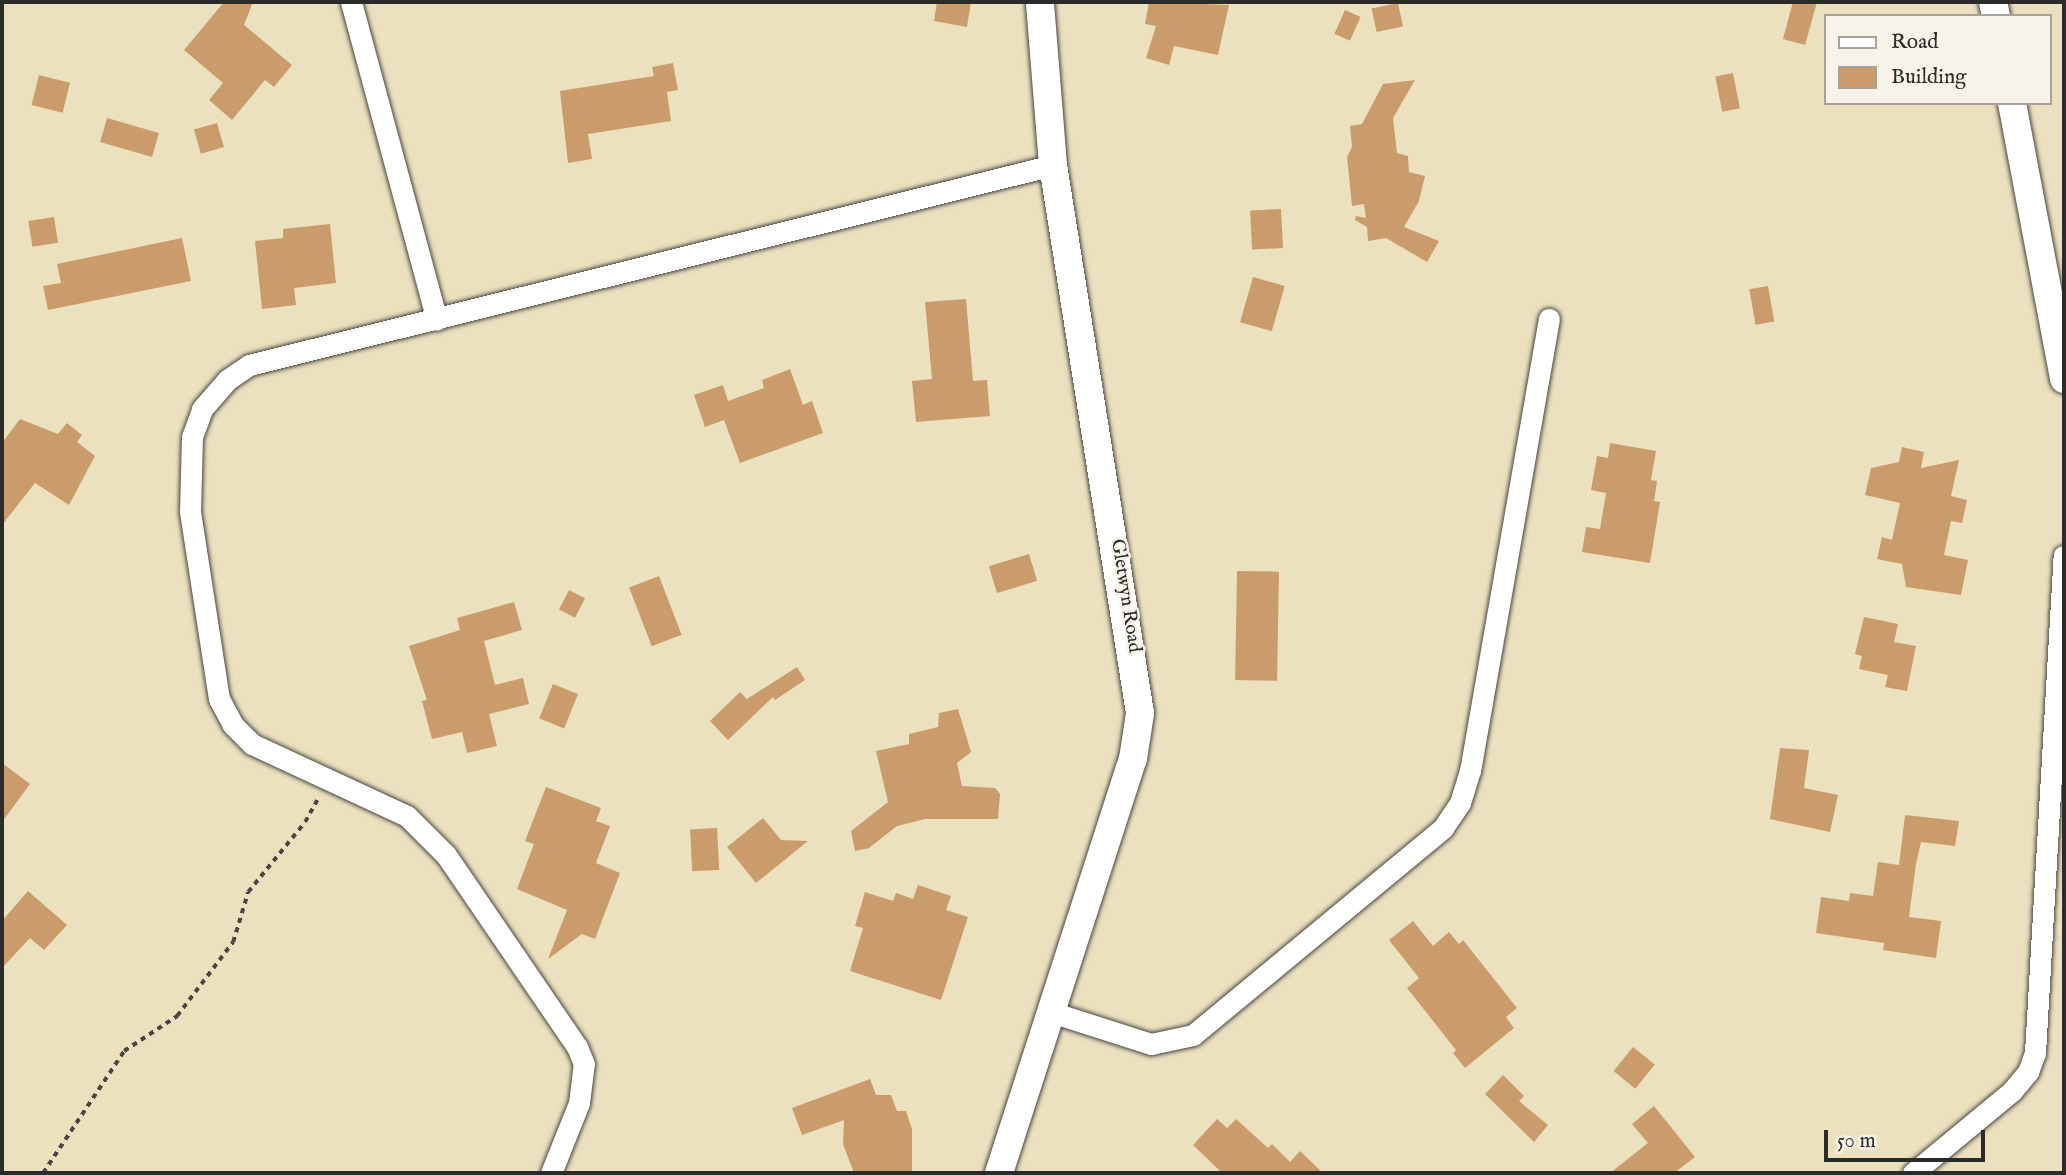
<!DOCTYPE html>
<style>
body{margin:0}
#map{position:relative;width:2066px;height:1175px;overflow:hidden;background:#ebe1bf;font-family:"IM FELL English",serif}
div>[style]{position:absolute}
.building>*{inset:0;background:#cb9c6b;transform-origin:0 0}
.path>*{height:3.5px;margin-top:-1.75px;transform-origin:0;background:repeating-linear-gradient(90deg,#484641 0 5px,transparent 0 10px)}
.roads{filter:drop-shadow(0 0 2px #484641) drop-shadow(0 0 2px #484641)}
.street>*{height:21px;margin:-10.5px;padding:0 10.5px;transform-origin:10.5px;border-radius:10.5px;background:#fff}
.secondary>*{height:28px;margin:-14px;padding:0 14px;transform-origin:14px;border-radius:14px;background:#fff}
span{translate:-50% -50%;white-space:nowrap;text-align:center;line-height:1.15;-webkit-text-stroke:5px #f7f3e8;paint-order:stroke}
.street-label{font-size:19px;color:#2b2b2b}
.frame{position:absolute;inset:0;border:4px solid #2b2b2b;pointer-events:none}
.legend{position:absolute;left:1824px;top:14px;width:228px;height:91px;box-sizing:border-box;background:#f7f3e8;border:2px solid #a5a39c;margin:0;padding:9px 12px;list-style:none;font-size:21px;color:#2b2b2b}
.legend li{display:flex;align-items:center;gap:14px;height:35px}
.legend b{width:35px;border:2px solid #a5a39c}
.scale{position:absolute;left:1824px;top:1130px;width:161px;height:32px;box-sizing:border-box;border:4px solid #2b2b2b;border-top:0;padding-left:9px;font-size:21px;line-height:24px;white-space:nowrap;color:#2b2b2b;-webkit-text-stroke:5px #f7f3e8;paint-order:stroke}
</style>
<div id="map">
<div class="building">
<i style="clip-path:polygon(224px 2px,253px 2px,244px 25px,292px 65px,274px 87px,265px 80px,232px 120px,209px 100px,223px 83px,184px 50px)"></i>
<i style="clip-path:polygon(937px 2px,971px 2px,967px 27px,934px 21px)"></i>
<i style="clip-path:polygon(1149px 2px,1229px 5px,1218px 55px,1174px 46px,1169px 65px,1146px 58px,1156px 26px,1145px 24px)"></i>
<i style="clip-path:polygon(1793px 2px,1817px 2px,1805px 45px,1783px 39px)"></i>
<i style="left:1398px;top:3px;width:24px;height:27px;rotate:78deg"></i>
<i style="left:1345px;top:10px;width:17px;height:26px;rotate:24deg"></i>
<i style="clip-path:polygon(673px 63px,678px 90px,667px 92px,671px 121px,588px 134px,592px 159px,568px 163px,560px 91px,654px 76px,652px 67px)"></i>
<i style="left:1733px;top:73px;width:36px;height:18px;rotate:79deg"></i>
<i style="left:39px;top:75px;width:32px;height:31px;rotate:14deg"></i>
<i style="clip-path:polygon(1415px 80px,1393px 118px,1397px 153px,1408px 156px,1409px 172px,1425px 176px,1419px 201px,1404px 227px,1439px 241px,1427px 262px,1386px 238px,1368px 241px,1367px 227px,1355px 220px,1356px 216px,1366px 218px,1364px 204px,1352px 206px,1347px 157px,1352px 147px,1350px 126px,1362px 124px,1383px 84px)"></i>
<i style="left:107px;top:118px;width:54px;height:25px;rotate:16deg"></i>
<i style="left:217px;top:123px;width:25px;height:24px;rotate:74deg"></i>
<i style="left:1281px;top:209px;width:39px;height:31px;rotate:87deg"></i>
<i style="left:54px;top:217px;width:26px;height:26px;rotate:81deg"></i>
<i style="clip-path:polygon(330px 224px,336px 283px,294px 288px,296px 305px,262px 309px,255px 241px,283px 238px,283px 229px)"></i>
<i style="clip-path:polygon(182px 238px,191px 281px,48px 310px,43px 286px,61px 283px,57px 264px)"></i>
<i style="left:1253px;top:277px;width:33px;height:47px;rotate:16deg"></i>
<i style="left:1768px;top:286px;width:36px;height:19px;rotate:80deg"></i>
<i style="clip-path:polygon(966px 299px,973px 381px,987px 380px,990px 416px,916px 422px,912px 381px,932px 379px,925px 302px)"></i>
<i style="clip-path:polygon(790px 369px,803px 405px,812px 401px,823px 433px,740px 463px,724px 420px,705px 427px,694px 395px,723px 385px,728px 401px,764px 388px,762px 380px)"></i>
<i style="clip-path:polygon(20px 419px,58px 434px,67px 423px,82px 435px,77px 442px,95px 456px,69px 505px,35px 483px,2px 525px,2px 443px)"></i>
<i style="clip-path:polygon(1610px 443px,1656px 451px,1651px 480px,1657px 481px,1654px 501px,1660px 502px,1650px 563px,1582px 552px,1586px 527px,1600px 529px,1606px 493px,1591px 490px,1597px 456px,1608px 458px)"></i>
<i style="clip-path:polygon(1902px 447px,1924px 452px,1921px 468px,1959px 460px,1951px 496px,1967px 500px,1962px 523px,1951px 521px,1944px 555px,1968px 560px,1961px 595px,1906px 587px,1902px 564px,1877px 559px,1882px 537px,1892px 540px,1900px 503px,1865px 495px,1871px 468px,1899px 462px)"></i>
<i style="left:1029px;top:554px;width:28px;height:42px;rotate:73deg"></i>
<i style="left:1237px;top:571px;width:42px;height:109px;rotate:1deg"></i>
<i style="left:659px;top:576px;width:63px;height:32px;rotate:69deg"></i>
<i style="left:569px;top:590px;width:18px;height:22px;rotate:27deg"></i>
<i style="clip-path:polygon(514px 602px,522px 630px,484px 641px,495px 685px,523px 678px,529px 704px,489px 714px,497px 746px,467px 753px,462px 732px,432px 739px,422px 701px,427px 700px,409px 646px,460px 630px,457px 618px)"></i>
<i style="clip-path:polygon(1864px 617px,1898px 624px,1894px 642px,1916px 646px,1907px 691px,1885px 687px,1888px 675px,1859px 669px,1862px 656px,1855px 654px)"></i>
<i style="clip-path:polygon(797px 667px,805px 680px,775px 700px,773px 697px,728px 740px,710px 721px,740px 692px,747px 699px)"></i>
<i style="left:553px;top:684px;width:27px;height:37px;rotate:22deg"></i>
<i style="clip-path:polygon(958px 709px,971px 752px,957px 763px,962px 786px,995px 788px,1000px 794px,998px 819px,925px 819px,897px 826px,869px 848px,855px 851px,851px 831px,888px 802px,876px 751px,909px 744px,909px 734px,938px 727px,939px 713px)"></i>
<i style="clip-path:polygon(1780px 748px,1809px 750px,1804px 788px,1838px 795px,1830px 832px,1770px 819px)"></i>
<i style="clip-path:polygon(2px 763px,30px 784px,2px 822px)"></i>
<i style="clip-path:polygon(546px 787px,601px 808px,596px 821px,610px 826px,596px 863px,620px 873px,595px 939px,582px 934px,548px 959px,567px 910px,517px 889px,534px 844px,525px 841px)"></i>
<i style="clip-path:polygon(1905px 815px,1959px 821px,1955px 846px,1921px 842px,1916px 864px,1909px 917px,1941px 921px,1936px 958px,1883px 950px,1884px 943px,1816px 933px,1821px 897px,1849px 901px,1850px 893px,1873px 896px,1878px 862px,1899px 865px)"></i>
<i style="clip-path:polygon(763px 818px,781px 840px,808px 841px,756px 883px,727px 847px)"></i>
<i style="left:717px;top:828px;width:42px;height:27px;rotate:87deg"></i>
<i style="clip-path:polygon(918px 885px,951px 896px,946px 910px,968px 917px,941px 1000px,850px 971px,863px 928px,855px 926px,865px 892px,893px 901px,896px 893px,913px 899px)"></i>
<i style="clip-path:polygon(28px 891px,67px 925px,44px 950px,30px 938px,2px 968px,2px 921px)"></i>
<i style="clip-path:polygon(1413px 921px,1433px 946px,1449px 932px,1459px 944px,1463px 940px,1517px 1008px,1506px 1017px,1514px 1028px,1465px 1068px,1453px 1053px,1456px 1050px,1407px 988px,1419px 978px,1389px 940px)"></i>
<i style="left:1633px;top:1047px;width:28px;height:31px;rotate:39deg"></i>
<i style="clip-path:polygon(1503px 1075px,1524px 1096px,1519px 1101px,1548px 1125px,1534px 1142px,1485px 1094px)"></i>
<i style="clip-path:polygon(870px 1079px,876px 1095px,891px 1095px,897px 1111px,906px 1111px,912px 1129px,912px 1173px,854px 1173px,843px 1144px,844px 1120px,802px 1135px,792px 1108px)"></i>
<i style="clip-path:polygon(1654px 1106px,1695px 1157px,1674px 1173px,1610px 1173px,1648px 1143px,1632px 1124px)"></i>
<i style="clip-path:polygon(1217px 1119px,1227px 1128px,1236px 1119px,1268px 1148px,1272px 1144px,1290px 1162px,1300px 1151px,1323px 1173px,1222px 1173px,1193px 1145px)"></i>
</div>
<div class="path">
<i style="left:43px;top:1173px;width:146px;rotate:-56.4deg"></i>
<i style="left:124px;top:1051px;width:64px;rotate:-33.4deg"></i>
<i style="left:177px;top:1016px;width:93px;rotate:-52.9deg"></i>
<i style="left:233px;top:942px;width:52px;rotate:-73.3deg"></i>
<i style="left:248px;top:892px;width:90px;rotate:-50.8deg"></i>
<i style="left:305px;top:822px;width:29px;rotate:-61deg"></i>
</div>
<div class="roads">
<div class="street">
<i style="left:351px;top:2px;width:329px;rotate:74.9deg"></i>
<i style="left:1051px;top:1012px;width:105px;rotate:17.7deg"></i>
<i style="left:1151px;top:1044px;width:43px;rotate:-12.1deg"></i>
<i style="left:1193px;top:1035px;width:325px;rotate:-39.6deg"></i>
<i style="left:1443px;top:828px;width:30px;rotate:-56deg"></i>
<i style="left:1460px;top:803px;width:34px;rotate:-73deg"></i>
<i style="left:1470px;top:771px;width:459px;rotate:-80.1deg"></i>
<i style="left:551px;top:1173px;width:75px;rotate:-68.2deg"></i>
<i style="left:579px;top:1103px;width:39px;rotate:-83deg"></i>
<i style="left:584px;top:1064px;width:18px;rotate:-112deg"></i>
<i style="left:577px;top:1047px;width:232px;rotate:-124.3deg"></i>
<i style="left:446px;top:855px;width:55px;rotate:-135deg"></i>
<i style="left:407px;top:816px;width:171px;rotate:-155.1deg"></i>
<i style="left:252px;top:744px;width:27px;rotate:-135deg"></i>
<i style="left:233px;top:725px;width:30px;rotate:-118deg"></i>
<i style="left:219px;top:699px;width:189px;rotate:-98.8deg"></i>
<i style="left:190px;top:512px;width:75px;rotate:-88.5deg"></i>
<i style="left:192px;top:437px;width:30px;rotate:-70deg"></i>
<i style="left:202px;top:409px;width:38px;rotate:-49deg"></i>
<i style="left:227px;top:380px;width:27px;rotate:-34deg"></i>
<i style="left:249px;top:365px;width:829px;rotate:-13.97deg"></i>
<i style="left:1913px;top:1173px;width:129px;rotate:-39.6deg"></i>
<i style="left:2012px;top:1091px;width:25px;rotate:-50deg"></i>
<i style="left:2028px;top:1072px;width:20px;rotate:-70deg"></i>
<i style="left:2035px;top:1053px;width:498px;rotate:-86.7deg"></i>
</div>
<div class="secondary">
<i style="left:1993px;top:2px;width:14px;rotate:78deg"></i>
<i style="left:2012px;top:103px;width:281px;rotate:79.3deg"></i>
<i style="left:999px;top:1173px;width:435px;rotate:-72.1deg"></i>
<i style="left:1133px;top:759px;width:47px;rotate:-81.3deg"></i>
<i style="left:1140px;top:713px;width:555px;rotate:-99.02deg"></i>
<i style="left:1053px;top:165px;width:164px;rotate:-94.6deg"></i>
</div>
</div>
<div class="street-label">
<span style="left:1125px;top:596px;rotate:81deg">Gletwyn Road</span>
</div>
<div class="frame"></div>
<ul class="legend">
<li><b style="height:9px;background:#fff"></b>Road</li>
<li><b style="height:19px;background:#cb9c6b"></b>Building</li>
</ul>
<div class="scale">50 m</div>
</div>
